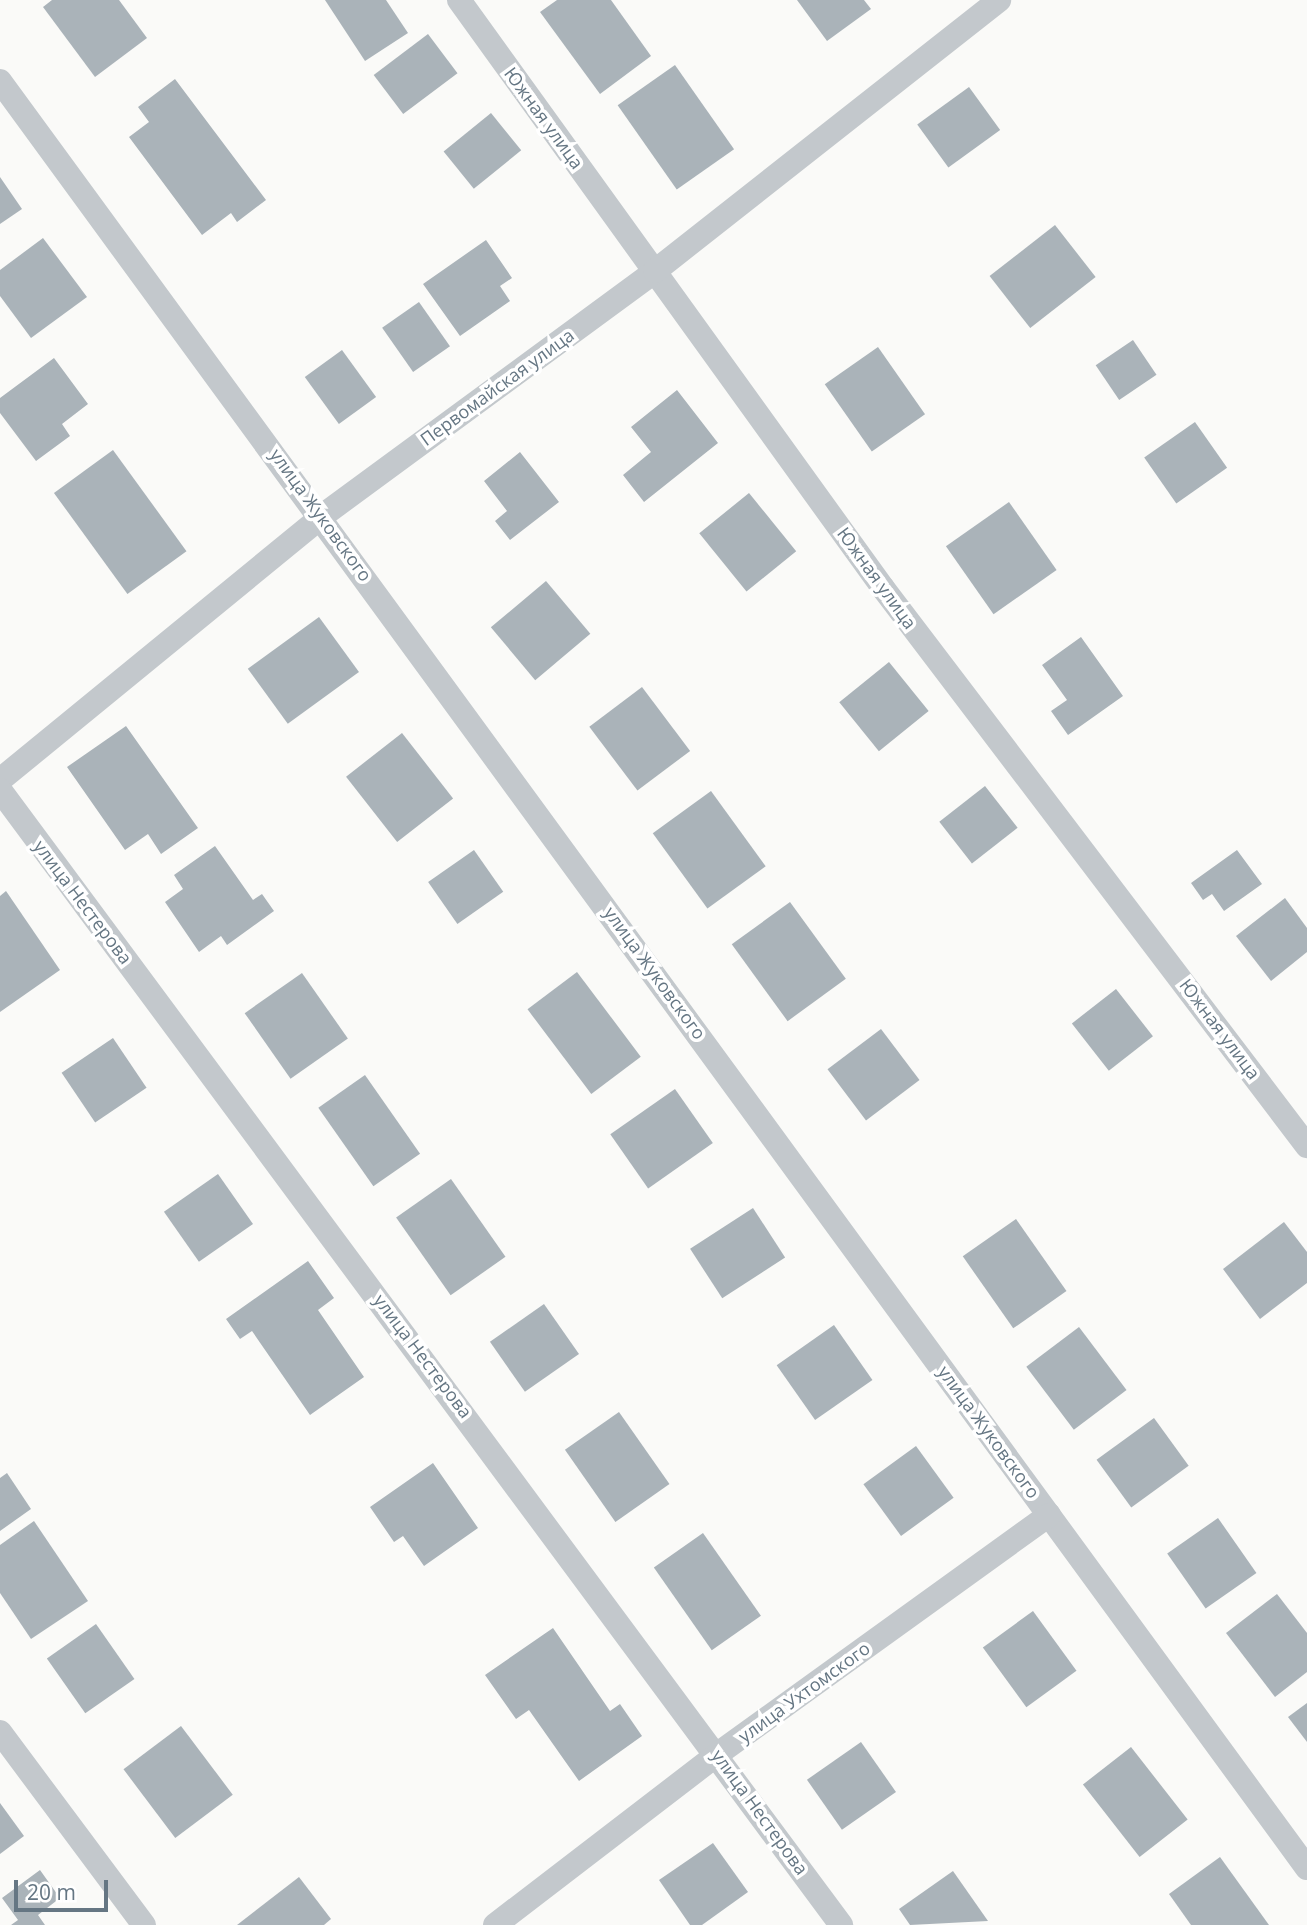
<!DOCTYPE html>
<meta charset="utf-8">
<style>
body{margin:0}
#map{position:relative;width:1307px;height:1925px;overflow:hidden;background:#fafaf8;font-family:"Open Sans",sans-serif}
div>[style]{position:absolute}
.building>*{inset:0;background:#aab3b9;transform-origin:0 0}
.minor>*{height:24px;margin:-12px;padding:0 12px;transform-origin:12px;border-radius:12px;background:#c3c8cc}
span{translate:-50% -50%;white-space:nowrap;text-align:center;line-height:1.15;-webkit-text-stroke:7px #fff;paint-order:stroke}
.street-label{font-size:18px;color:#657683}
.scale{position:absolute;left:14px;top:1880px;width:94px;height:32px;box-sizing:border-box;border:4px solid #657683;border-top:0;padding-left:9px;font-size:21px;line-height:24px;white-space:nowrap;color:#657683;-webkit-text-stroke:5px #fff;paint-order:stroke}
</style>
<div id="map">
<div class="building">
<i style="clip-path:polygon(52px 0,119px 0,147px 38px,95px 77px,43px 7px)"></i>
<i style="clip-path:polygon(325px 0,386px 0,408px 33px,365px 61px)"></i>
<i style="clip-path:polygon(557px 0,611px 0,651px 56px,600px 94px,540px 12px)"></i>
<i style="clip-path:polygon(797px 0,864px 0,871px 9px,827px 41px)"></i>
<i style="left:428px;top:34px;width:49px;height:68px;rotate:53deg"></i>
<i style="left:675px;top:65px;width:103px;height:70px;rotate:55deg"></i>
<i style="clip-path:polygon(175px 79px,266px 200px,237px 222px,231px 213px,202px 235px,129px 137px,149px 122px,138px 107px)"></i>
<i style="left:969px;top:87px;width:53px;height:64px;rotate:54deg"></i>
<i style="left:491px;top:113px;width:48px;height:61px;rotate:51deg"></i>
<i style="clip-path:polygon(0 177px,22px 209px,0 224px)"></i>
<i style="left:1055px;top:225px;width:66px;height:83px;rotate:52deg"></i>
<i style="clip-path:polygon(43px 238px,87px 297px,31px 338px,0 296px,0 270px)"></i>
<i style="clip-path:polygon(486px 240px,512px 278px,500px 286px,510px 301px,460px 336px,423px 284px)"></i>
<i style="left:419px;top:302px;width:54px;height:45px;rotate:55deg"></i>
<i style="left:1133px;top:340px;width:42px;height:45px;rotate:56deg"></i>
<i style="left:878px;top:347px;width:82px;height:65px;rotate:55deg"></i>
<i style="left:342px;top:350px;width:58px;height:46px;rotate:54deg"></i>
<i style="clip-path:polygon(54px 358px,88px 404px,62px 424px,70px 436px,36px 461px,0 413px,0 398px)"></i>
<i style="clip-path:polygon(677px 390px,718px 443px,644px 502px,623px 475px,651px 452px,631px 427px)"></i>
<i style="left:1195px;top:422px;width:56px;height:62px;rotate:55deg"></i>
<i style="left:113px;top:450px;width:125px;height:73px;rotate:54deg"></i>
<i style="clip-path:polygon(520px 452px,559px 502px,510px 540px,495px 521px,507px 511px,484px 481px)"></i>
<i style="left:749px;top:493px;width:75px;height:64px;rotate:51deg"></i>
<i style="left:1009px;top:502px;width:83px;height:77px;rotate:55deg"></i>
<i style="left:546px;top:581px;width:69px;height:72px;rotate:50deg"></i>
<i style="left:319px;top:617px;width:68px;height:88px;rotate:54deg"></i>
<i style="clip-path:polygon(1081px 637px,1123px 696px,1068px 735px,1051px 711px,1067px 700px,1042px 665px)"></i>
<i style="left:889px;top:662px;width:63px;height:64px;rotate:51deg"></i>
<i style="left:642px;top:687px;width:80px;height:66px;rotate:53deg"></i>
<i style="clip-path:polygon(126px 726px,198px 828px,161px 854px,148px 834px,125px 850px,67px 767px)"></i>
<i style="left:402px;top:733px;width:83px;height:71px;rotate:52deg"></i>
<i style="left:985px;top:786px;width:53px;height:58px;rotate:52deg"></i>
<i style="left:711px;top:791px;width:93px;height:72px;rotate:54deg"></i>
<i style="clip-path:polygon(215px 846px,253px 900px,262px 894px,274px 911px,227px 945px,221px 936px,199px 952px,165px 902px,183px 889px,174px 875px)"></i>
<i style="left:474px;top:850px;width:51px;height:56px;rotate:55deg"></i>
<i style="clip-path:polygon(1237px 850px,1262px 884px,1224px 911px,1212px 894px,1203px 900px,1191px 883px)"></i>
<i style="clip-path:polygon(6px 891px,60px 970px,0 1012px,0 896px)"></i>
<i style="clip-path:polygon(1285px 898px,1307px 928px,1307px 952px,1271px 981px,1236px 936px)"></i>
<i style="left:790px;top:902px;width:95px;height:72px;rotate:54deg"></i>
<i style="left:577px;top:972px;width:106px;height:62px;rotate:53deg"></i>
<i style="left:302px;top:973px;width:80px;height:70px;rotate:55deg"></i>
<i style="left:1116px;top:989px;width:60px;height:56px;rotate:52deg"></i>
<i style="left:881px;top:1029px;width:64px;height:67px;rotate:53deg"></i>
<i style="left:113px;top:1038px;width:60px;height:62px;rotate:56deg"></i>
<i style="left:365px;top:1075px;width:96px;height:57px;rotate:55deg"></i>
<i style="left:675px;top:1089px;width:66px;height:79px;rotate:55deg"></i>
<i style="left:218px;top:1174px;width:61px;height:66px;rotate:55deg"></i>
<i style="left:451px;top:1179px;width:95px;height:67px;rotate:55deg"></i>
<i style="left:753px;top:1208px;width:59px;height:75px;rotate:57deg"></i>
<i style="left:1016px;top:1219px;width:88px;height:65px;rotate:55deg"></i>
<i style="clip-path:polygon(1284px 1222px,1307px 1252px,1307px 1283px,1260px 1319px,1223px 1269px)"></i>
<i style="clip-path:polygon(308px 1261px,334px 1298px,318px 1310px,364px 1377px,310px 1415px,252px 1331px,240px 1339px,226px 1319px)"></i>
<i style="left:544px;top:1304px;width:61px;height:66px;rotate:55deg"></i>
<i style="left:834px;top:1325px;width:67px;height:70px;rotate:55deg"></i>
<i style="left:1079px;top:1327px;width:79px;height:66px;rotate:53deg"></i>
<i style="left:619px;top:1412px;width:88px;height:66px;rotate:55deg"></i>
<i style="left:1154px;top:1418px;width:59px;height:71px;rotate:54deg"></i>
<i style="left:916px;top:1446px;width:64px;height:65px;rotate:54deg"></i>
<i style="clip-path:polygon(433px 1463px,478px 1528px,424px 1566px,403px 1536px,394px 1542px,370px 1507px)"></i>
<i style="clip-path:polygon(7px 1473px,31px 1509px,0 1531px,0 1478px)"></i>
<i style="left:1218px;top:1518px;width:67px;height:62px;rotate:55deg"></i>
<i style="clip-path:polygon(34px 1521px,88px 1601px,31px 1639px,0 1593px,0 1545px)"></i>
<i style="left:703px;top:1533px;width:101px;height:60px;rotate:55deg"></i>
<i style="clip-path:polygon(1277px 1594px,1307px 1633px,1307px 1672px,1275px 1697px,1226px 1633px)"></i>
<i style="left:1033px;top:1611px;width:74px;height:62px;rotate:54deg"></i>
<i style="left:96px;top:1624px;width:67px;height:60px;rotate:55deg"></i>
<i style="clip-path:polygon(553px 1628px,610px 1711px,620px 1704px,642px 1736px,579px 1781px,529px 1710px,516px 1719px,485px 1675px)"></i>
<i style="clip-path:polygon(1307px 1703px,1307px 1742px,1288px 1717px)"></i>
<i style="left:181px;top:1726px;width:86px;height:72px;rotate:53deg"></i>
<i style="left:861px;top:1742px;width:61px;height:66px;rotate:55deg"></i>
<i style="left:1131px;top:1747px;width:92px;height:61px;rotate:52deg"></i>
<i style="clip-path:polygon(0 1803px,24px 1836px,0 1854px)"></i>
<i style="clip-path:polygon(713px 1843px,748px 1892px,702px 1925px,690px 1925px,659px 1880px)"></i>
<i style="clip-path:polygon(1220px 1857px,1269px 1925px,1191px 1925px,1169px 1894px)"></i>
<i style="clip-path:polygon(40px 1870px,60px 1898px,38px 1915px,45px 1925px,11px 1925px,18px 1920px,2px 1898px)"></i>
<i style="clip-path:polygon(953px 1871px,988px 1921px,910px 1925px,899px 1909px)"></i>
<i style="clip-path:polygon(299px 1877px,331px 1919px,324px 1925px,237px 1925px)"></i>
</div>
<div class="minor">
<i style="left:459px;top:0;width:725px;rotate:54.21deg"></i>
<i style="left:883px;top:588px;width:701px;rotate:52.77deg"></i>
<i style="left:0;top:81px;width:2214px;rotate:53.82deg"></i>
<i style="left:0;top:780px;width:416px;rotate:-39.3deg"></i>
<i style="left:322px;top:516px;width:413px;rotate:-36.3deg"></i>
<i style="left:655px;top:271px;width:438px;rotate:-38.2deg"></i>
<i style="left:0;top:790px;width:1413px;rotate:53.46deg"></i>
<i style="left:0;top:1732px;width:241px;rotate:53.3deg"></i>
<i style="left:495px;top:1925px;width:282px;rotate:-37.5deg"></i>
<i style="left:719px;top:1753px;width:407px;rotate:-35.8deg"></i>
</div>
<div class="street-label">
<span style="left:544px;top:118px;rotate:54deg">Южная улица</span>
<span style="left:497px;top:387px;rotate:-36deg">Первомайская улица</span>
<span style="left:321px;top:515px;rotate:54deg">улица Жуковского</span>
<span style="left:877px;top:578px;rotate:54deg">Южная улица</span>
<span style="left:83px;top:902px;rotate:53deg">улица Нестерова</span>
<span style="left:655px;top:973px;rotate:54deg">улица Жуковского</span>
<span style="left:1220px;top:1029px;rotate:53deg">Южная улица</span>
<span style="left:423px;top:1356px;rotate:53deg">улица Нестерова</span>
<span style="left:989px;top:1432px;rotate:54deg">улица Жуковского</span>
<span style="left:804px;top:1692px;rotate:-36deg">улица Ухтомского</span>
<span style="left:760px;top:1812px;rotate:54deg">улица Нестерова</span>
</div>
<div class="scale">20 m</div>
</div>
